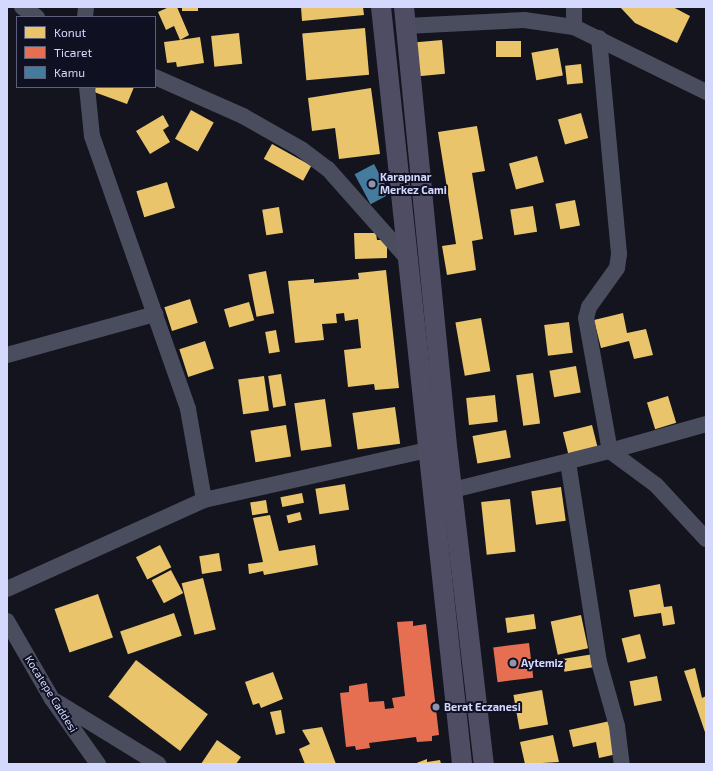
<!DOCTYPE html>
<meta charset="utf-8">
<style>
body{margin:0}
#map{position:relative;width:713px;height:771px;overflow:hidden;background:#13141e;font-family:"Exo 2",sans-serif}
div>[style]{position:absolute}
.homes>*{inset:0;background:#e9c46a;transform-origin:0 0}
.shops>*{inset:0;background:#e76f51;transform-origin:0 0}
.public>*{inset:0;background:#457b9d;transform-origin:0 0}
.minor>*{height:16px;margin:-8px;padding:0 8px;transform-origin:8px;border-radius:8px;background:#494d5e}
.major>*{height:20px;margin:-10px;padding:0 10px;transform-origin:10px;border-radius:10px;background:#4f4d64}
.dots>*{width:11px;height:11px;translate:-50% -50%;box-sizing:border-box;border:2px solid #0f1022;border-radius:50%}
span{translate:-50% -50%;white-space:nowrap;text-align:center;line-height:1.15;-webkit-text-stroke:4px #0f1022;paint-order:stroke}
.poi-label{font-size:11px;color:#d3d8fc;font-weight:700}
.left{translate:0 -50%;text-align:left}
.street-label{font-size:11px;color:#d3d8fc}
.frame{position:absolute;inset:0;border:8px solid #d3d8fc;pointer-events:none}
.legend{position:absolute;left:16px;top:16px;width:140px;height:72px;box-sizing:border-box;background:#0f1022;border:1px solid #5d6079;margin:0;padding:5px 7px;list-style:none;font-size:12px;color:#d3d8fc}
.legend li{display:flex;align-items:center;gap:8px;height:20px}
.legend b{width:20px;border:1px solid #5d6079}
</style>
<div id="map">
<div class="homes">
<i style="clip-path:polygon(169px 7px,177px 7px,189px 35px,180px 40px,200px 37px,204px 63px,177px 67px,176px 62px,167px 63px,164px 42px,180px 40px,174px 26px,166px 30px,158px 12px)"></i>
<i style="left:182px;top:7px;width:16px;height:4px"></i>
<i style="clip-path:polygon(301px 7px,363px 7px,364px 15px,302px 21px)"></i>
<i style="clip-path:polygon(620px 7px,673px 7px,690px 16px,677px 43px,635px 23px)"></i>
<i style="left:365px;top:28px;width:47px;height:63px;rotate:85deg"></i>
<i style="left:239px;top:33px;width:31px;height:28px;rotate:84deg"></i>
<i style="left:442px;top:40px;width:34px;height:26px;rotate:85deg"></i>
<i style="left:496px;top:41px;width:25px;height:16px"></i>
<i style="left:558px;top:48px;width:28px;height:27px;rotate:80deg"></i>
<i style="left:581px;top:64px;width:19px;height:16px;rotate:84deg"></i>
<i style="clip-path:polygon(96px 87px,134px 87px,127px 104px,94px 92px)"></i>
<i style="clip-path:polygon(371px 88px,380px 154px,339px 159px,335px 128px,312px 131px,308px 98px)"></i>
<i style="left:191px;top:110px;width:26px;height:33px;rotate:29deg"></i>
<i style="left:581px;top:113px;width:26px;height:24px;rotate:74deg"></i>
<i style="clip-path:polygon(163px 115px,169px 126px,163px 130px,170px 142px,150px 154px,136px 131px)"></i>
<i style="clip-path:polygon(477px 126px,485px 171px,472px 173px,483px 239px,472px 241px,476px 270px,447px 275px,442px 246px,456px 244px,438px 132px)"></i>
<i style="left:272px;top:144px;width:45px;height:17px;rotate:29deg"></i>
<i style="left:537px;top:156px;width:27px;height:29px;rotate:75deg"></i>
<i style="left:167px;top:182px;width:27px;height:32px;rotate:73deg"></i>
<i style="left:575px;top:200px;width:26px;height:20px;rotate:79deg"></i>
<i style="left:533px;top:206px;width:26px;height:23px;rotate:81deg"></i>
<i style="left:279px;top:207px;width:26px;height:17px;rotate:81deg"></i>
<i style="clip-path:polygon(354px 233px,376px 233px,377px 240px,387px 240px,387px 258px,355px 259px)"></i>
<i style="clip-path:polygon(386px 270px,399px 388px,375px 390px,374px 384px,348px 387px,344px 350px,361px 348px,358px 319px,345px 321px,344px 313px,336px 314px,337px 323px,322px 324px,324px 340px,295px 343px,288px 281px,314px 279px,314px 283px,359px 279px,358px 273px)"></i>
<i style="left:266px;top:271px;width:43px;height:18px;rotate:79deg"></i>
<i style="left:190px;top:299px;width:25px;height:27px;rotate:72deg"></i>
<i style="left:249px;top:302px;width:19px;height:26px;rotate:74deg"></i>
<i style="clip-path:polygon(623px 313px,627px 333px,646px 329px,653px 355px,634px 359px,629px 341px,601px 348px,594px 320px)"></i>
<i style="left:481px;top:318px;width:54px;height:26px;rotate:80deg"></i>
<i style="left:569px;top:322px;width:31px;height:25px;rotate:83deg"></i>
<i style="left:276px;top:330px;width:22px;height:11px;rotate:80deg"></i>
<i style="left:205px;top:341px;width:29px;height:27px;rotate:72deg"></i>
<i style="left:576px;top:366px;width:27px;height:27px;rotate:80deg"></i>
<i style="left:533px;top:373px;width:51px;height:17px;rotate:82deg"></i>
<i style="left:281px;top:374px;width:32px;height:13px;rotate:81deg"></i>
<i style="left:264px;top:376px;width:35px;height:26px;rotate:82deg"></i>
<i style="left:495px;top:395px;width:27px;height:29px;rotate:84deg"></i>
<i style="left:668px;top:396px;width:28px;height:22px;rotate:73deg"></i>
<i style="left:325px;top:399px;width:48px;height:31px;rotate:82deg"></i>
<i style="left:395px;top:407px;width:37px;height:43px;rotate:82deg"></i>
<i style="left:286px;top:425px;width:32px;height:36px;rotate:81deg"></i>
<i style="left:592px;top:425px;width:25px;height:30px;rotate:76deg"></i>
<i style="left:506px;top:430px;width:28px;height:34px;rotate:80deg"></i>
<i style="left:345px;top:484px;width:26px;height:30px;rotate:81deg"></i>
<i style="left:561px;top:487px;width:34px;height:30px;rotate:82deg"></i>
<i style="left:302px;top:493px;width:10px;height:22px;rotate:79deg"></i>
<i style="left:510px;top:499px;width:53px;height:29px;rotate:84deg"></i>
<i style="left:266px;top:500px;width:13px;height:16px;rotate:81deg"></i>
<i style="left:300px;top:512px;width:8px;height:14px;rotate:76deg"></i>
<i style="clip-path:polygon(270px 515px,279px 551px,315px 545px,318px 565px,264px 575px,263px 571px,249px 574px,248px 564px,263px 562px,253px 518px)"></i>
<i style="left:160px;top:545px;width:25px;height:27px;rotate:63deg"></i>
<i style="left:219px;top:553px;width:18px;height:20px;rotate:81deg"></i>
<i style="left:171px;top:570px;width:26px;height:22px;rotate:62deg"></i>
<i style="left:203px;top:578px;width:53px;height:22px;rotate:76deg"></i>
<i style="clip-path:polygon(660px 584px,664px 607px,672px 606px,675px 624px,663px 626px,661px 613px,634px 617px,629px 590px)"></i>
<i style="left:98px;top:594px;width:46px;height:46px;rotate:71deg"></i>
<i style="left:174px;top:613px;width:24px;height:57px;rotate:71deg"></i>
<i style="left:534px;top:614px;width:15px;height:29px;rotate:82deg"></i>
<i style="left:581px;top:615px;width:34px;height:31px;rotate:78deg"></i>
<i style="left:640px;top:634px;width:25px;height:19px;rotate:76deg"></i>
<i style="left:594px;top:654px;width:13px;height:32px;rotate:81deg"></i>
<i style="left:136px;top:660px;width:90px;height:46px;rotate:37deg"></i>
<i style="clip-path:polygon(695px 668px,702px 698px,706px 696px,706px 735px,684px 671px)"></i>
<i style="clip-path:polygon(273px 672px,283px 699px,261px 708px,259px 703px,253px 705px,245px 682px)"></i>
<i style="left:657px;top:676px;width:25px;height:28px;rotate:79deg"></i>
<i style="left:542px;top:690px;width:35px;height:29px;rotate:80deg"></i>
<i style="clip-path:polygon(281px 710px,285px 733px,276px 735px,270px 712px)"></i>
<i style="clip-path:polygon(610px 721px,617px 754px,599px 758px,596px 742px,573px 747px,569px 730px)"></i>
<i style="clip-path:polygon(322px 727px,336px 764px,305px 764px,299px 749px,310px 744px,302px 730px)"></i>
<i style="clip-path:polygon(553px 735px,559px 762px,525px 764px,520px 742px)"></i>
<i style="clip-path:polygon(217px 740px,241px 757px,236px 764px,201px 764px)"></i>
<i style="clip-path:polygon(427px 759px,427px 762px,440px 760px,441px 764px,414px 764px)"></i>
</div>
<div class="shops">
<i style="clip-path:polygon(413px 621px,413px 626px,426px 624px,439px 735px,432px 736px,432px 741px,417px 742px,416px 737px,369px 743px,370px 748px,356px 750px,355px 746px,346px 747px,340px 693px,349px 692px,349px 686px,367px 683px,369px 702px,384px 701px,385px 709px,394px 708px,392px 698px,405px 696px,397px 622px)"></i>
<i style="left:529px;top:643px;width:35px;height:36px;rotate:83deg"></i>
</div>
<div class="public">
<i style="left:374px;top:164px;width:34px;height:22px;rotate:62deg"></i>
</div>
<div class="minor">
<i style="left:22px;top:7px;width:18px;rotate:34deg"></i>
<i style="left:85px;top:17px;width:10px;rotate:-84deg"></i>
<i style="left:406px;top:26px;width:118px;rotate:-2.9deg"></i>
<i style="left:524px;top:20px;width:50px;rotate:8deg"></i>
<i style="left:574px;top:27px;width:147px;rotate:26.2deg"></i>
<i style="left:574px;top:27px;width:20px;rotate:-90deg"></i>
<i style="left:599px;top:38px;width:217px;rotate:84.7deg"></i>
<i style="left:619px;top:254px;width:14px;rotate:98deg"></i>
<i style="left:617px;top:268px;width:48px;rotate:125.7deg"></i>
<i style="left:589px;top:307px;width:11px;rotate:105deg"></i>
<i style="left:586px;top:318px;width:135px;rotate:79.8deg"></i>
<i style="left:610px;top:451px;width:57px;rotate:36.5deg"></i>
<i style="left:656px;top:485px;width:74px;rotate:47.2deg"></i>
<i style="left:155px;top:77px;width:96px;rotate:23.9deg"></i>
<i style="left:243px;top:116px;width:67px;rotate:29.6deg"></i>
<i style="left:301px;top:149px;width:34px;rotate:37deg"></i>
<i style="left:328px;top:169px;width:119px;rotate:48.4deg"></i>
<i style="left:87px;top:87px;width:49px;rotate:84.2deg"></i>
<i style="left:92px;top:136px;width:289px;rotate:70.6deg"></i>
<i style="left:188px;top:409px;width:92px;rotate:80deg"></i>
<i style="left:7px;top:355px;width:154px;rotate:-15.5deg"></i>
<i style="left:568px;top:462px;width:202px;rotate:81.2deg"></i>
<i style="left:599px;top:662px;width:66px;rotate:74.3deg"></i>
<i style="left:617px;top:726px;width:38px;rotate:83deg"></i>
<i style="left:453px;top:490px;width:162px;rotate:-14deg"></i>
<i style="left:610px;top:451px;width:100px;rotate:-15.7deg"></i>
<i style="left:7px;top:589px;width:216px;rotate:-24.3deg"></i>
<i style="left:204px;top:500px;width:229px;rotate:-12.6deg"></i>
<i style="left:7px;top:621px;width:90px;rotate:60deg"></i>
<i style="left:52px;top:699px;width:80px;rotate:54.7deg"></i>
<i style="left:57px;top:702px;width:119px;rotate:31.5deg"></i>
</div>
<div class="major">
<i style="left:381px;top:7px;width:761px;rotate:83.89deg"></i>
<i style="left:404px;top:7px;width:441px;rotate:84.4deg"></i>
<i style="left:447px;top:446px;width:320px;rotate:83.4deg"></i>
</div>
<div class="dots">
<i style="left:372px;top:184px;background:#9093ae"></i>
<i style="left:513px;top:663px;background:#9093ae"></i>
<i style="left:436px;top:707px;background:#9093ae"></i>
</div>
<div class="poi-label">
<span class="left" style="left:380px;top:184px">Karapınar<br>Merkez Cami</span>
<span class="left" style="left:521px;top:663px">Aytemiz</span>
<span class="left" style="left:444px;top:707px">Berat Eczanesi</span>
</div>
<div class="street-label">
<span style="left:51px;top:694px;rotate:58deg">Kocatepe Caddesi</span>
</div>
<div class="frame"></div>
<ul class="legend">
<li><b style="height:11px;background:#e9c46a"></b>Konut</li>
<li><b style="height:11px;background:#e76f51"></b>Ticaret</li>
<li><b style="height:11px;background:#457b9d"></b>Kamu</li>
</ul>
</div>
